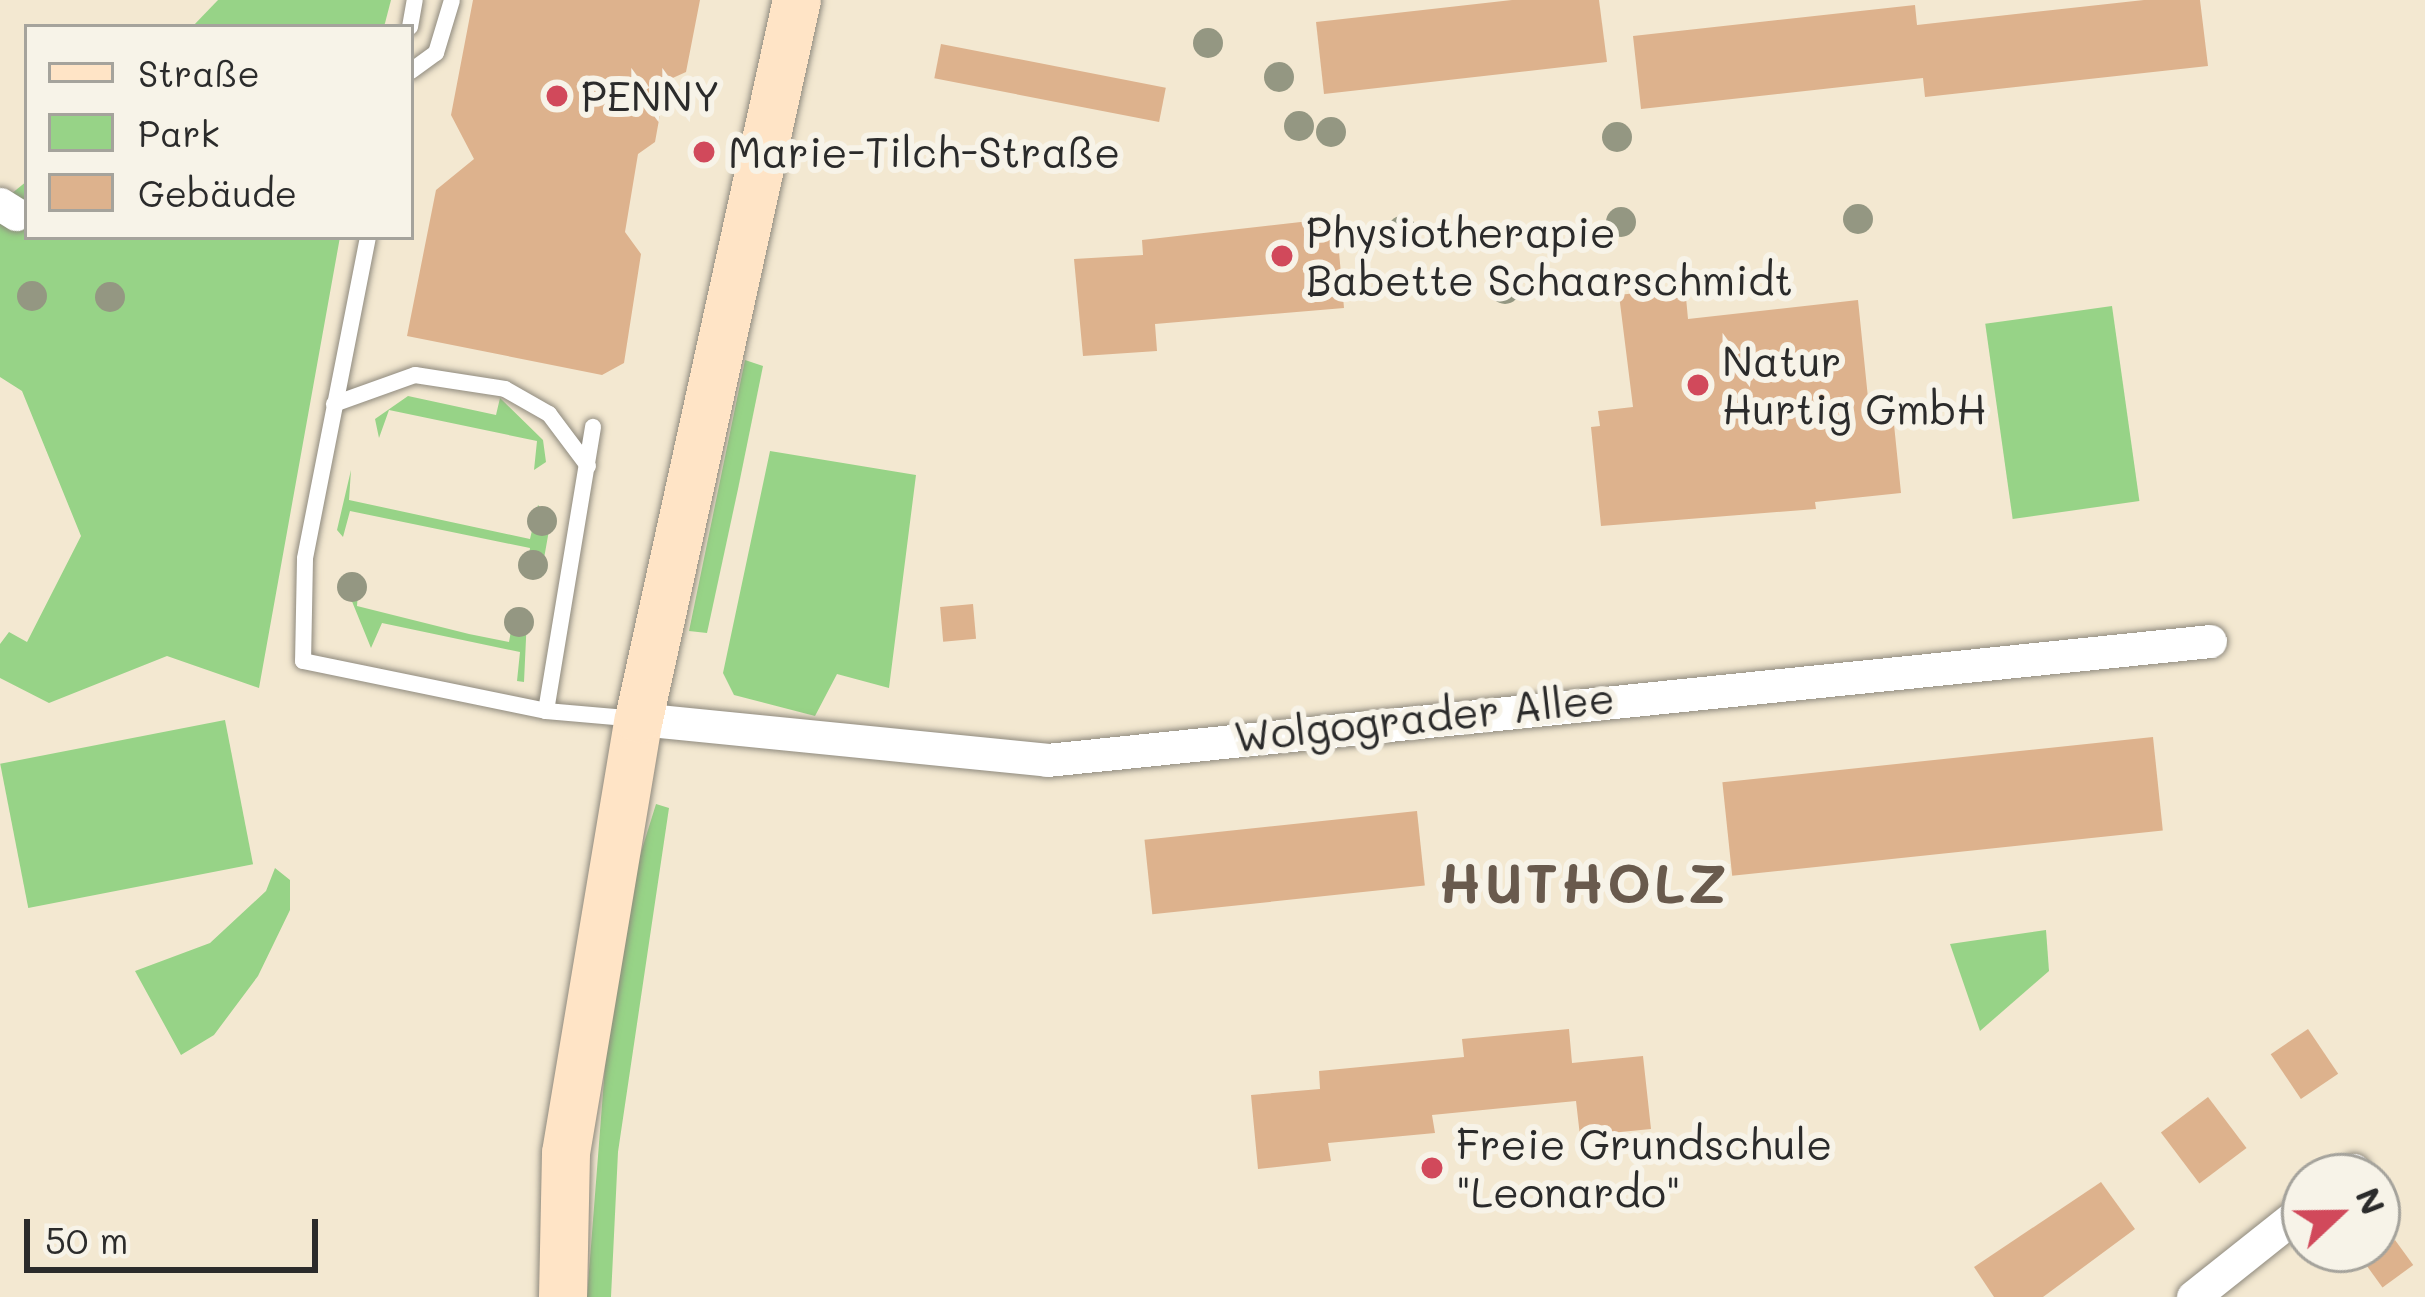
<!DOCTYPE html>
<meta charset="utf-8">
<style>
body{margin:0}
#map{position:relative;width:2425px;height:1297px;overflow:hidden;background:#f3e8d1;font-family:Mali,sans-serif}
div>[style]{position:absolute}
.green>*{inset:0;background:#97d387;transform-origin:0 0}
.building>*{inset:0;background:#ddb28d;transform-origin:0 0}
.roads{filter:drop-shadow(0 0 3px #8f8a7e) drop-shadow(0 0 3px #8f8a7e)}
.service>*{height:16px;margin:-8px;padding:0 8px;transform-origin:8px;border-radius:8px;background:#fff}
.minor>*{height:33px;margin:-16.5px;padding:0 16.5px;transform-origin:16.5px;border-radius:16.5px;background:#fff}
.secondary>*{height:48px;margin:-24px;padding:0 24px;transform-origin:24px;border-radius:24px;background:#ffe4c6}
.trees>*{width:30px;height:30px;margin:-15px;border-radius:50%;background:#949782}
.dots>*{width:33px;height:33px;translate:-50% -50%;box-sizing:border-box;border:6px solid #f7f3e8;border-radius:50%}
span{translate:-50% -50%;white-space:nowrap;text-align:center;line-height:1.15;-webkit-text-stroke:12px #f7f3e8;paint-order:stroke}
.poi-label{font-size:42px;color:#2b2b2b}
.left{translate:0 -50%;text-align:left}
.street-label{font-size:42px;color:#2b2b2b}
.district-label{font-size:54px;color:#695a4d;font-weight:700;letter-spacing:3px}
.legend{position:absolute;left:24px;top:24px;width:390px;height:216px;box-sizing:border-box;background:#f7f3e8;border:3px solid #a5a39c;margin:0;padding:15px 21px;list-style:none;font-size:36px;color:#2b2b2b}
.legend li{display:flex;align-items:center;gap:24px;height:60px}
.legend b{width:60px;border:3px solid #a5a39c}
.north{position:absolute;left:2281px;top:1153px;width:120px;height:120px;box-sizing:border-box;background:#f7f3e8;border:3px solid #a5a39c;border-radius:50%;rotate:68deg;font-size:33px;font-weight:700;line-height:48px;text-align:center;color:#2b2b2b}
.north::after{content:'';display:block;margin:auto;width:42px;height:54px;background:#d1495b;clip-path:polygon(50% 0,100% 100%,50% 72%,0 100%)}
.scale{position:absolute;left:24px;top:1219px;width:294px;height:54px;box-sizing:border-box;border:6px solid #2b2b2b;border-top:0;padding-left:15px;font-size:36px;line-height:42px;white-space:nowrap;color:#2b2b2b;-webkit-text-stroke:9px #f7f3e8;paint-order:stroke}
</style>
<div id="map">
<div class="green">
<i style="clip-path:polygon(218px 0,391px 0,384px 27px,192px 27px)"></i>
<i style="clip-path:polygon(27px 181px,27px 237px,340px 237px,259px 688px,167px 656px,49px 703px,0 678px,0 644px,9px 632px,27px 642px,81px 536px,22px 391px,0 377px,0 203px)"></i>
<i style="left:2112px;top:306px;width:197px;height:128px;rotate:82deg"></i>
<i style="clip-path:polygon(745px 360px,763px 366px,738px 489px,707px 633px,689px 631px)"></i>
<i style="clip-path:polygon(408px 396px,496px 415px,500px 398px,543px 440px,546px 462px,534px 470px,537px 441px,389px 410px,379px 438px,375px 419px)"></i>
<i style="clip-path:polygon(770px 451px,916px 475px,889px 688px,837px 674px,815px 716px,734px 695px,723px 673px)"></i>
<i style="clip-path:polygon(351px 470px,349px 500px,530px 539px,538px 505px,551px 519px,543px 564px,526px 577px,530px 548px,350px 511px,343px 537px,337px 530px)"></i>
<i style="clip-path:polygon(349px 576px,359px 580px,357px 606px,469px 634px,509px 642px,514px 614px,527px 617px,524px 682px,517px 681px,520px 652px,382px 623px,371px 648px,351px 599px)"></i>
<i style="left:225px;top:720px;width:147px;height:229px;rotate:79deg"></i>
<i style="clip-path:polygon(656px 804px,669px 808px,618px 1152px,611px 1297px,587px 1297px,607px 1041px,638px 862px)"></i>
<i style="clip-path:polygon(275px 868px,290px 880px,290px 910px,258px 976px,214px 1035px,181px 1055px,135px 971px,210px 943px,266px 891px)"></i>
<i style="clip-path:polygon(2046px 930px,2049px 971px,1980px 1031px,1950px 944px)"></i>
</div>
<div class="building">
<i style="clip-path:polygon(473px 0,700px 0,686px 72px,666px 81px,655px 142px,638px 154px,625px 232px,641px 254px,624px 363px,602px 375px,407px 336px,436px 190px,474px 159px,451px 115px)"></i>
<i style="clip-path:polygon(1512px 0,1599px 0,1607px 62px,1324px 94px,1316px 22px)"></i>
<i style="clip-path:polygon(2144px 0,2200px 0,2208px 66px,1925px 97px,1923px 78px,1641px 109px,1633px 36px,1915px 5px,1917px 25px)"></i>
<i style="left:941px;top:44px;width:229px;height:35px;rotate:11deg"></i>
<i style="clip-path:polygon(1336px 218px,1344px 308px,1155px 324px,1157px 351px,1083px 356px,1074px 259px,1143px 255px,1142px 240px)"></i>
<i style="clip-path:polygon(1685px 287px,1688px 319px,1858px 300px,1868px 398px,1891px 395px,1901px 493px,1815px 502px,1816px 509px,1601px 526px,1591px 427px,1600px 426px,1598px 411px,1633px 407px,1619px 295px)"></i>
<i style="left:973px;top:604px;width:35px;height:33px;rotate:85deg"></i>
<i style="left:2153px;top:737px;width:94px;height:433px;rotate:84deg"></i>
<i style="left:1417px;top:811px;width:75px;height:274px;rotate:84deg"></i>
<i style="clip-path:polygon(1569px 1029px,1572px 1063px,1643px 1056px,1651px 1129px,1580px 1136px,1576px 1101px,1432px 1115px,1435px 1133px,1328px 1143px,1331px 1161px,1258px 1169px,1251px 1095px,1320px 1089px,1319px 1071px,1464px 1057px,1462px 1039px)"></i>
<i style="left:2308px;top:1029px;width:54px;height:45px;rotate:56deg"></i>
<i style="left:2208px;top:1097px;width:64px;height:59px;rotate:53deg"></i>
<i style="clip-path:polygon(2101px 1182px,2135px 1229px,2043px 1297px,1994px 1297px,1974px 1267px)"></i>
<i style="left:2395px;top:1240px;width:31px;height:38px;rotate:54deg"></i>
</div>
<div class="roads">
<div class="service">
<i style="left:410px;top:27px;width:27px;rotate:-80deg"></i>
<i style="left:411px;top:71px;width:31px;rotate:-36deg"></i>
<i style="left:436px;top:53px;width:55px;rotate:-73.2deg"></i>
<i style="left:368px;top:237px;width:328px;rotate:101.1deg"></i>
<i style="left:305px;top:559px;width:102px;rotate:91.1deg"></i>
<i style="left:303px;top:661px;width:248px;rotate:11.6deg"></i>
<i style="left:546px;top:711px;width:92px;rotate:5deg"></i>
<i style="left:334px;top:404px;width:86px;rotate:-19.7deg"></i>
<i style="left:415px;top:375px;width:91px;rotate:8.8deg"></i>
<i style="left:505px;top:389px;width:51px;rotate:29.6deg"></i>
<i style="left:549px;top:414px;width:65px;rotate:53.1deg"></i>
<i style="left:546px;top:711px;width:288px;rotate:-80.6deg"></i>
</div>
<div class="minor">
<i style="left:0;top:204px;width:19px;rotate:32deg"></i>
<i style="left:639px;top:719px;width:410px;rotate:5.7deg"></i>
<i style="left:1047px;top:760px;width:1169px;rotate:-5.84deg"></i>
<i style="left:2344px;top:1177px;width:12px;rotate:-35deg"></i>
<i style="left:2193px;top:1297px;width:143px;rotate:-38.5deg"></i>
</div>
<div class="secondary">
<i style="left:563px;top:1297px;width:144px;rotate:-88.8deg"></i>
<i style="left:566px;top:1153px;width:440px;rotate:-80.5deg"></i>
<i style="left:639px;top:719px;width:736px;rotate:-77.61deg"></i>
</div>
</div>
<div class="trees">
<i style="left:1208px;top:43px"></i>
<i style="left:1279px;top:77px"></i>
<i style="left:1299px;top:126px"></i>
<i style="left:1331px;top:132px"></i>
<i style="left:1617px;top:137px"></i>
<i style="left:1858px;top:219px"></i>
<i style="left:1621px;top:222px"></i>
<i style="left:1402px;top:231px"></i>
<i style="left:1505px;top:289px"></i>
<i style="left:32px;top:296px"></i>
<i style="left:110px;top:297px"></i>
<i style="left:542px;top:521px"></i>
<i style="left:533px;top:565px"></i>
<i style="left:352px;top:587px"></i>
<i style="left:519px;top:622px"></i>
</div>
<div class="dots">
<i style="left:557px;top:96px;background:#d1495b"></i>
<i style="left:704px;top:152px;background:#d1495b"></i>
<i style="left:1282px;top:256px;background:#d1495b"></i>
<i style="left:1698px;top:385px;background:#d1495b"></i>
<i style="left:1432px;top:1168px;background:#d1495b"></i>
</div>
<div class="poi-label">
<span class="left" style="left:581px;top:96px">PENNY</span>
<span class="left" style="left:728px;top:152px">Marie-Tilch-Straße</span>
<span class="left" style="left:1306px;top:256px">Physiotherapie<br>Babette Schaarschmidt</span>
<span class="left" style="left:1722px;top:385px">Natur<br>Hurtig GmbH</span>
<span class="left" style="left:1456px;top:1168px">Freie Grundschule<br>"Leonardo"</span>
</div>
<div class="street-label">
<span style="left:1424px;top:717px;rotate:-6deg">Wolgograder Allee</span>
</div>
<div class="district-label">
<span style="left:1584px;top:882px">HUTHOLZ</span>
</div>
<ul class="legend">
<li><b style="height:15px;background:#ffe4c6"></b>Straße</li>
<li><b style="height:33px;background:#97d387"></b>Park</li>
<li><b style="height:33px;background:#ddb28d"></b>Gebäude</li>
</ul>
<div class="north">N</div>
<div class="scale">50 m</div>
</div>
